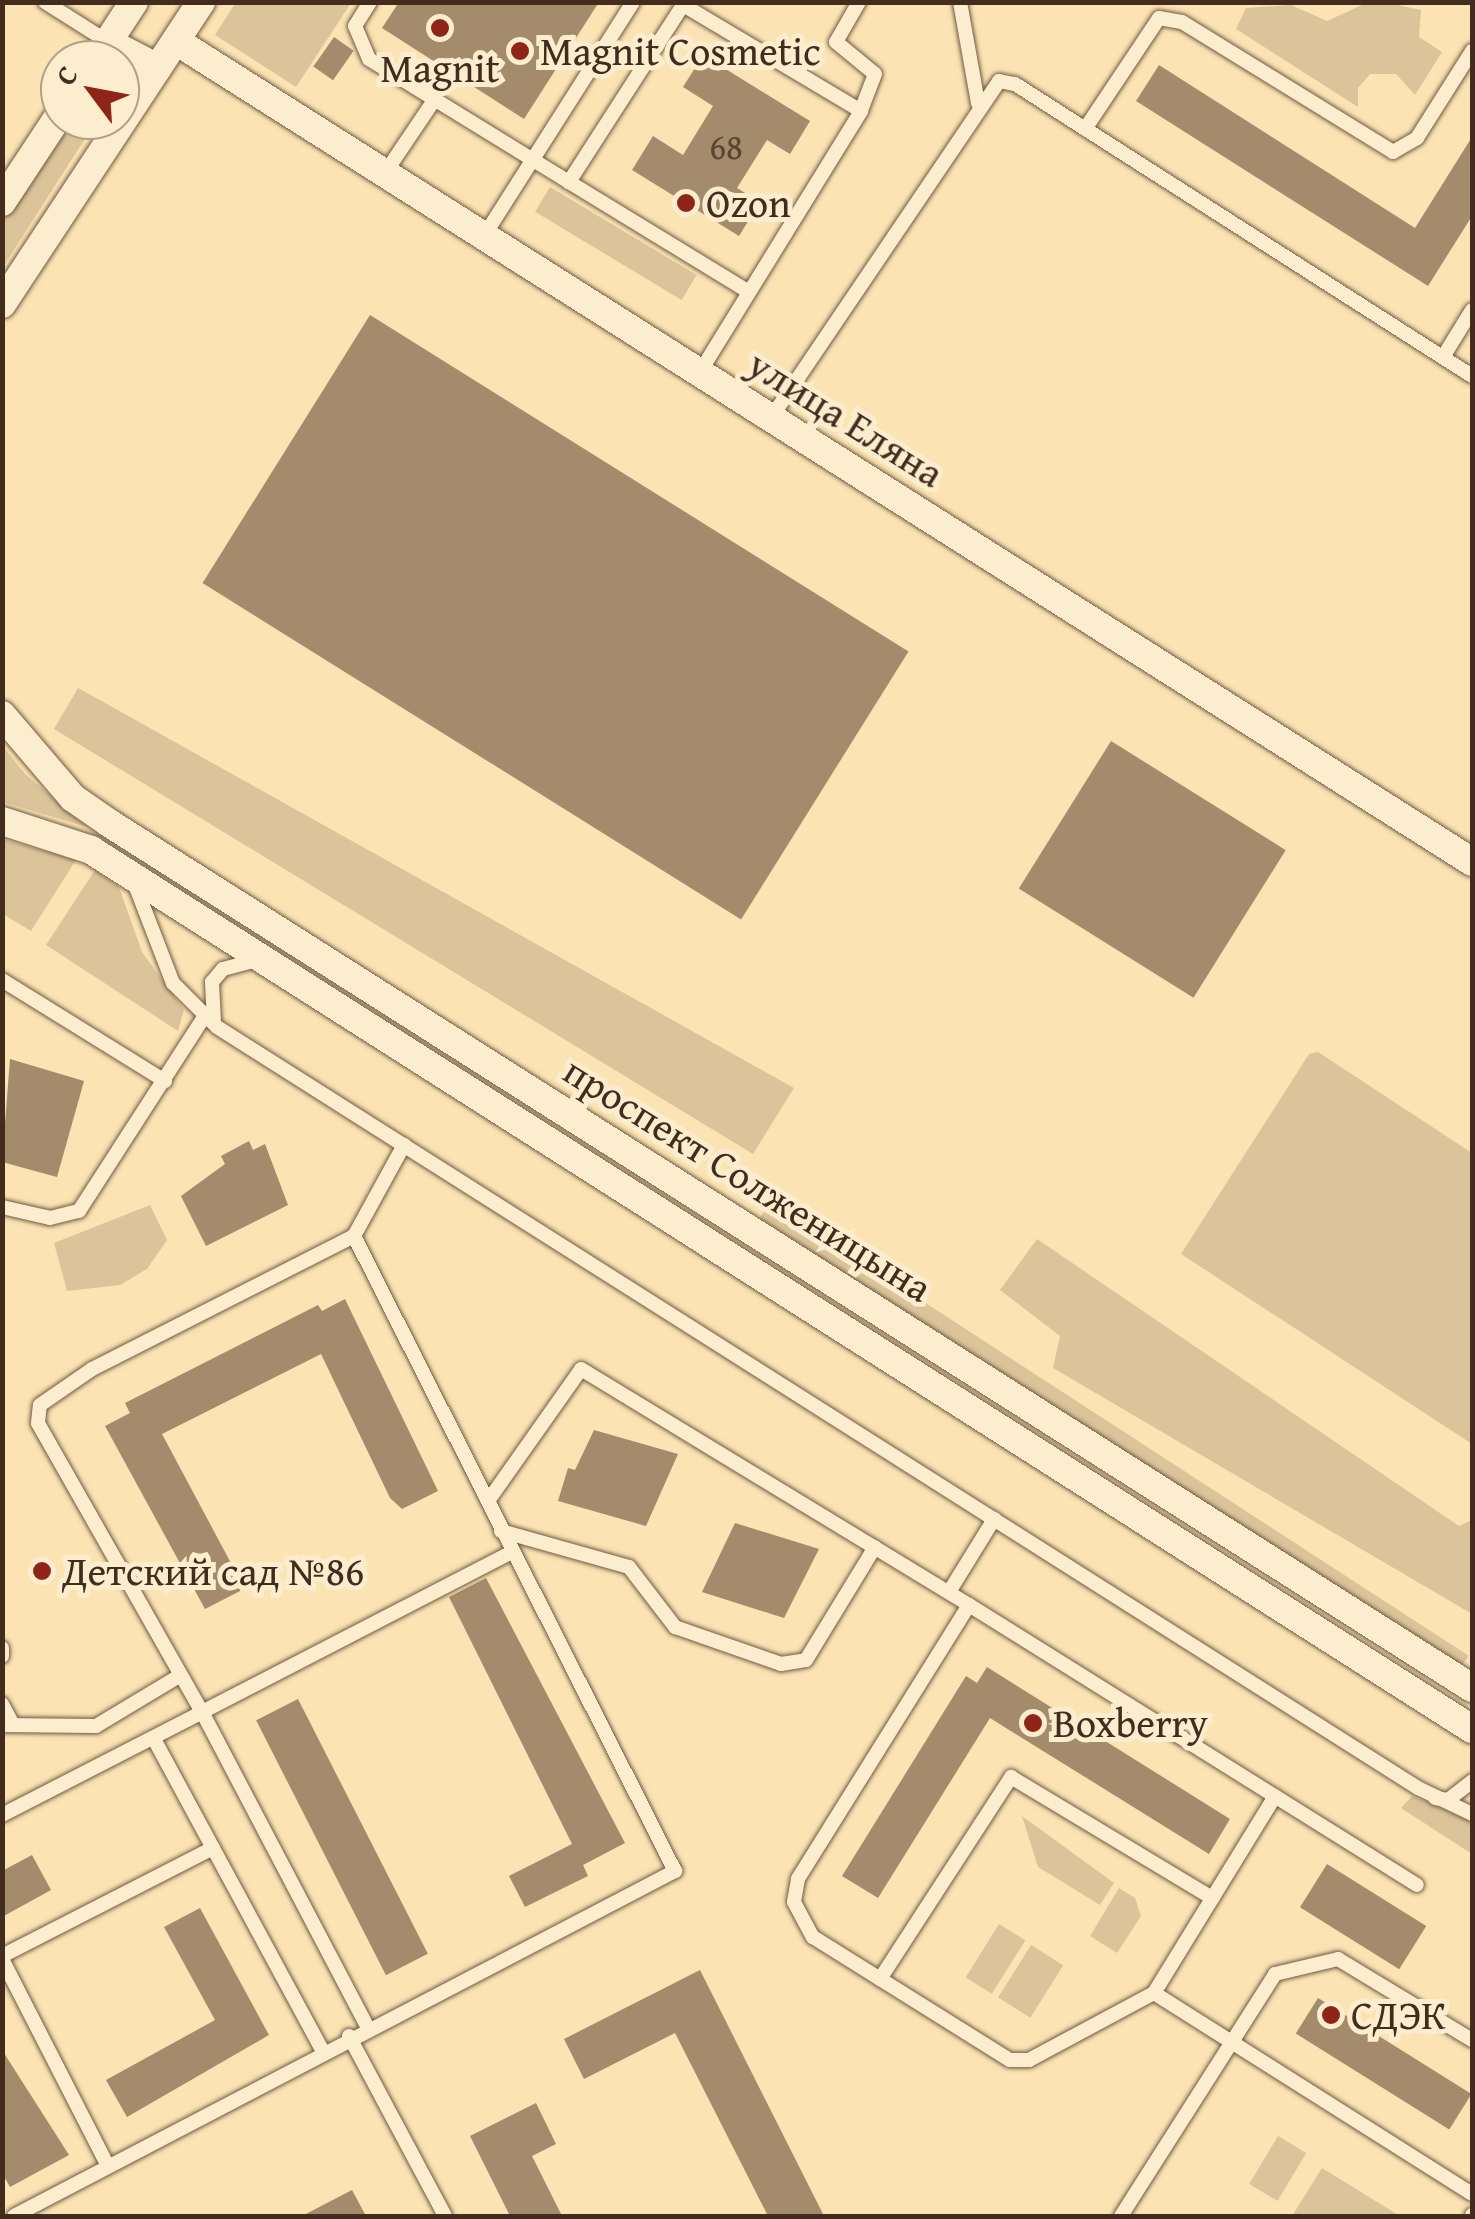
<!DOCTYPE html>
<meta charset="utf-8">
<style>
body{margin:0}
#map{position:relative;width:1475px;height:2219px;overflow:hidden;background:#fbe3b3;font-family:"Gentium Book Plus",serif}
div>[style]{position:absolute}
.green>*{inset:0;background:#dcc49a;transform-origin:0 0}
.building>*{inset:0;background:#a38b6b;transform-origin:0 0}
.roads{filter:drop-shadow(0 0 2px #715943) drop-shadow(0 0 2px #715943)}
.lane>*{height:14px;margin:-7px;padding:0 7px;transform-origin:7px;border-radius:7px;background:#fcedce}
.street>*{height:28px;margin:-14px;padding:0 14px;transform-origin:14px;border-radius:14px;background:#fcedce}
.dots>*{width:28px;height:28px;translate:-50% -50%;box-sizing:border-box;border:5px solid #fcedce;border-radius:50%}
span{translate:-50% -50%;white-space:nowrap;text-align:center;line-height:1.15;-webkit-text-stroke:10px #fcedce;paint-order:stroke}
.number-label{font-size:35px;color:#5b4331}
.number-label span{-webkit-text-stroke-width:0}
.poi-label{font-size:40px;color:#432b1e}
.left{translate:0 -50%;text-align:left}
.street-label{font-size:40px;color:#432b1e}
.frame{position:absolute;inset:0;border:5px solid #432b1e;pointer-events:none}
.north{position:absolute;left:40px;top:40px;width:100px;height:100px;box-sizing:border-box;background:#fcedce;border:2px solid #b29f88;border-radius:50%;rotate:302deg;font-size:28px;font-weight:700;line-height:40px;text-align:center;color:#432b1e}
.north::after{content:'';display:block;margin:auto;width:35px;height:45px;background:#8f2418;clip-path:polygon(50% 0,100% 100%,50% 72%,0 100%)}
</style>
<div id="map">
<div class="green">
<i style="clip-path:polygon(236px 2px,351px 2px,351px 3px,296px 87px,215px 35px)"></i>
<i style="clip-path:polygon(1393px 4px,1421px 10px,1419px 37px,1442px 52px,1415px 95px,1396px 74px,1370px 74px,1358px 88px,1358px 107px,1236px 29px,1246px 8px,1291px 5px,1327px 21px,1362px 5px)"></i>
<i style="clip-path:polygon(67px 120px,97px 120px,3px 267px,3px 221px)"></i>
<i style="left:550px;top:187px;width:171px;height:29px;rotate:31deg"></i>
<i style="clip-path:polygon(78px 688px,114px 708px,794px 1088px,753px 1154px,54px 729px)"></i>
<i style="clip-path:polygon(2px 745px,25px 774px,87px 827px,3px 802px)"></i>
<i style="clip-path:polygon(2px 839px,76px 860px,31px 931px,3px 914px)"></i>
<i style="clip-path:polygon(95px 870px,119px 887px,142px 952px,184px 1010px,178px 1031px,46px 945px)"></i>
<i style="clip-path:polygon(1318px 1052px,1472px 1153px,1472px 1444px,1181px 1254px,1309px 1054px)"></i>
<i style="left:770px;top:1202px;width:833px;height:19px;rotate:33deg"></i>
<i style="clip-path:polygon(150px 1205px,167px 1240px,147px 1269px,120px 1285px,67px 1291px,54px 1243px)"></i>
<i style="clip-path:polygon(1037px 1239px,1459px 1526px,1472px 1520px,1472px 1614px,1053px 1368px,1060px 1336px,1000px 1290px)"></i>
<i style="clip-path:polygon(1412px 1796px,1472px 1821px,1472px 1854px,1401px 1808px)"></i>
<i style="clip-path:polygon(1022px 1816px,1114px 1883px,1100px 1905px,1038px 1867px)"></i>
<i style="clip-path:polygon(1119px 1888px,1135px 1898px,1141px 1916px,1117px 1953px,1090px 1936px)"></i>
<i style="left:999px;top:1924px;width:31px;height:63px;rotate:32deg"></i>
<i style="left:1031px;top:1945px;width:38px;height:62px;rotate:32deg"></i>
<i style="left:1278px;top:2136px;width:33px;height:56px;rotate:31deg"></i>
<i style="clip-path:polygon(1322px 2168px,1400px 2216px,1292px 2216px)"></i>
</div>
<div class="building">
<i style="clip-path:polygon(399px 2px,599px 2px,524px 119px,382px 28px)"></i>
<i style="left:334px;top:37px;width:24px;height:36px;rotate:35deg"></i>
<i style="clip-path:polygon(703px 55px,810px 121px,790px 154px,767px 140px,737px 188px,760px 202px,739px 236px,632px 170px,653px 136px,683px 155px,713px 106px,683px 87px)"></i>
<i style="clip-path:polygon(1159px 65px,1415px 228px,1472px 137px,1472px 216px,1428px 286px,1136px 101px)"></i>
<i style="left:370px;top:315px;width:635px;height:316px;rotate:32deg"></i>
<i style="left:1111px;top:741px;width:206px;height:174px;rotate:32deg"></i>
<i style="clip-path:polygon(10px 1059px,84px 1081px,57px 1177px,2px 1162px)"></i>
<i style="clip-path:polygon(249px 1141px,253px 1150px,265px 1144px,288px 1205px,206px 1246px,181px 1196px,225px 1164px,221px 1156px)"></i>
<i style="clip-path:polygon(345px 1299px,438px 1491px,402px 1509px,390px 1498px,321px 1354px,162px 1434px,240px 1580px,240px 1591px,205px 1609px,105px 1426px,130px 1413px,125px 1403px,318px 1305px,322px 1311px)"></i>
<i style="clip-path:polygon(594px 1430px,678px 1454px,646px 1526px,558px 1501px,568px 1468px,575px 1470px)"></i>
<i style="clip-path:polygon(735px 1523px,819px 1549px,784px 1618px,702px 1592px)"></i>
<i style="clip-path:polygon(486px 1578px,625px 1843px,583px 1865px,588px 1876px,525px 1907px,509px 1876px,572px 1844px,449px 1597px)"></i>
<i style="clip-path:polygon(987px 1667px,1230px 1819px,1209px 1854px,990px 1718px,878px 1898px,842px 1876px,966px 1676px,977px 1683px)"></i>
<i style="left:298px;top:1699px;width:286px;height:47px;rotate:63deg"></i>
<i style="clip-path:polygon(32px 1855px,51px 1890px,2px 1917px,2px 1871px)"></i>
<i style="left:1327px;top:1864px;width:117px;height:51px;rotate:32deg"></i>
<i style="clip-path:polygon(200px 1908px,269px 2035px,127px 2117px,106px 2080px,215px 2020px,164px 1927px)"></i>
<i style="clip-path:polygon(700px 1970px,824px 2216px,768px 2216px,675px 2033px,584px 2079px,564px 2039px)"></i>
<i style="left:1318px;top:1998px;width:181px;height:42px;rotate:32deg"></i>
<i style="clip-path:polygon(2px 2050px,69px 2155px,10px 2187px,2px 2173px)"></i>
<i style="clip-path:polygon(536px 2103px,556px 2144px,532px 2156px,562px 2216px,510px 2216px,470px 2136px)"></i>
<i style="clip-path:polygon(352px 2190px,366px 2216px,302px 2216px)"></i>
</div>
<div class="roads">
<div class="lane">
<i style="left:45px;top:2px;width:75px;rotate:32.4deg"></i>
<i style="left:370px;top:2px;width:28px;rotate:122deg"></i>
<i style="left:355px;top:26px;width:36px;rotate:67deg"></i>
<i style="left:369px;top:59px;width:235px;rotate:31.6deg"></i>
<i style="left:859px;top:2px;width:46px;rotate:119.9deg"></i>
<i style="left:836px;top:42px;width:50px;rotate:39.4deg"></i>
<i style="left:875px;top:74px;width:40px;rotate:111deg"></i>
<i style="left:960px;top:2px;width:103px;rotate:79.9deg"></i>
<i style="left:1085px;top:129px;width:133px;rotate:-56.3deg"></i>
<i style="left:1159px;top:18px;width:23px;rotate:10deg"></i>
<i style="left:1182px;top:22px;width:248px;rotate:31.6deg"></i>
<i style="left:1393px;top:152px;width:28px;rotate:-30deg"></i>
<i style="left:1417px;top:138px;width:103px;rotate:-57.7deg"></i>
<i style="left:385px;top:173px;width:89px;rotate:-56deg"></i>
<i style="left:484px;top:236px;width:277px;rotate:-57.5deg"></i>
<i style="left:1443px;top:357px;width:55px;rotate:-58.3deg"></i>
<i style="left:700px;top:372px;width:307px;rotate:-58.3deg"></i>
<i style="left:861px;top:111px;width:207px;rotate:-149.2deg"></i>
<i style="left:683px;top:5px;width:211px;rotate:122.8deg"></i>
<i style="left:569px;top:182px;width:211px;rotate:31.4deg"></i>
<i style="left:771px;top:418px;width:407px;rotate:-55.9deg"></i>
<i style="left:999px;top:81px;width:16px;rotate:11deg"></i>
<i style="left:1015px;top:84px;width:542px;rotate:32.58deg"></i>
<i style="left:132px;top:877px;width:114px;rotate:68.9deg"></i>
<i style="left:173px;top:983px;width:62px;rotate:45deg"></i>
<i style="left:217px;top:1027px;width:1422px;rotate:32.36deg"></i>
<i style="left:1418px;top:1788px;width:60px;rotate:25.7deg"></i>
<i style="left:2px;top:980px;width:192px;rotate:31.8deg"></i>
<i style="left:214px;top:1022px;width:40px;rotate:-92.9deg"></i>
<i style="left:212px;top:982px;width:17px;rotate:-50deg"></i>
<i style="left:223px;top:969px;width:34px;rotate:-15deg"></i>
<i style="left:2px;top:1207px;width:49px;rotate:12.9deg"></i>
<i style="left:50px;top:1218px;width:30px;rotate:-14deg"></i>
<i style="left:79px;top:1211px;width:231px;rotate:-57.2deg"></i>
<i style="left:488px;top:1501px;width:161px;rotate:-54.8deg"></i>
<i style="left:581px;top:1369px;width:454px;rotate:31.3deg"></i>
<i style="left:969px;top:1605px;width:323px;rotate:122deg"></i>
<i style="left:798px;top:1879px;width:23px;rotate:100deg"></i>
<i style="left:794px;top:1902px;width:40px;rotate:62deg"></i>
<i style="left:813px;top:1937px;width:232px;rotate:32deg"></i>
<i style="left:1010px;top:2060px;width:19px"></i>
<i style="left:1029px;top:2060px;width:142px;rotate:-28.2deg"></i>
<i style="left:1154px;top:1993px;width:231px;rotate:-58.4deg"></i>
<i style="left:501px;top:1531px;width:133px;rotate:15.7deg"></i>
<i style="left:629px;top:1567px;width:76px;rotate:52.5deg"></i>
<i style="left:675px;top:1627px;width:112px;rotate:19.2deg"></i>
<i style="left:781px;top:1664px;width:25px;rotate:-9deg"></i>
<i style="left:806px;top:1660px;width:132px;rotate:-58.6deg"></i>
<i style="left:949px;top:1592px;width:86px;rotate:-58.3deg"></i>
<i style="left:969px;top:1605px;width:528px;rotate:32.01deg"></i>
<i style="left:2px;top:1648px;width:8px;rotate:90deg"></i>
<i style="left:2px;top:1704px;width:19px;rotate:62deg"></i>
<i style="left:2px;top:1725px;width:94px;rotate:0.6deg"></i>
<i style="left:96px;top:1726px;width:99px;rotate:-31deg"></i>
<i style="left:154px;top:1739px;width:355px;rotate:61.6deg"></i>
<i style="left:1435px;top:1798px;width:13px;rotate:9deg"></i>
<i style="left:1448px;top:1800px;width:31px;rotate:-38deg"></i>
<i style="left:2px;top:1815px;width:225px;rotate:-27.2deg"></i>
<i style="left:202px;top:1712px;width:332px;rotate:-119.6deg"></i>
<i style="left:38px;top:1423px;width:18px;rotate:-84deg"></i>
<i style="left:40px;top:1405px;width:63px;rotate:-34.7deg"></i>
<i style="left:92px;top:1369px;width:294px;rotate:-26.9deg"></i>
<i style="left:2px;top:1956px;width:237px;rotate:-27.1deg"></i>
<i style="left:2px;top:1959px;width:233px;rotate:62.9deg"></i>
<i style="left:880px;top:1979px;width:241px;rotate:-57deg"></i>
<i style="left:1011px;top:1777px;width:235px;rotate:31deg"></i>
<i style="left:1154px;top:1993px;width:376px;rotate:32.3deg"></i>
<i style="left:367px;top:2026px;width:355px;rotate:-117.7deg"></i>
<i style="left:202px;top:1712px;width:347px;rotate:-27.3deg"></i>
<i style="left:349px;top:2036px;width:204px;rotate:61.9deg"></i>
<i style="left:14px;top:2216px;width:746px;rotate:-27.56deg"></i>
<i style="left:675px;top:1871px;width:712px;rotate:-116.82deg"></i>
<i style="left:354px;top:1236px;width:104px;rotate:-61.2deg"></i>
<i style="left:1121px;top:2216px;width:287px;rotate:-57.5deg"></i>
<i style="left:1275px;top:1974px;width:65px;rotate:-13.4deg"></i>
<i style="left:1338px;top:1959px;width:157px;rotate:31.2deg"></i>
<i style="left:1472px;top:2216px;width:1px;rotate:-90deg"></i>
</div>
<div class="street">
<i style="left:176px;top:41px;width:1534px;rotate:32.35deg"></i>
<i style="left:108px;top:42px;width:56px;rotate:27.5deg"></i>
<i style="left:96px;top:60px;width:69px;rotate:-56.8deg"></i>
<i style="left:2px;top:202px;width:105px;rotate:-56.6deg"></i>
<i style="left:2px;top:304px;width:362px;rotate:-56.6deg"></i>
<i style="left:2px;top:715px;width:109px;rotate:49.5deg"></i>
<i style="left:73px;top:798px;width:44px;rotate:34.8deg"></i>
<i style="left:109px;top:823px;width:1614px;rotate:32.4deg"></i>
<i style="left:2px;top:821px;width:94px;rotate:18deg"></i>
<i style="left:91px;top:850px;width:1637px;rotate:32.48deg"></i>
</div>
</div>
<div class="dots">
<i style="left:440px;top:28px;background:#8f2418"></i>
<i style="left:520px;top:51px;background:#8f2418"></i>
<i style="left:686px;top:203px;background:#8f2418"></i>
<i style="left:42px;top:1571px;background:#8f2418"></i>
<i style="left:1033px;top:1723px;background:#8f2418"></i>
<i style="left:1331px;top:2015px;background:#8f2418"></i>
</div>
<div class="number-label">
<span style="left:726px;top:147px">68</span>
</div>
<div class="poi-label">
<span class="left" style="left:540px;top:51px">Magnit Cosmetic</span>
<span style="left:440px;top:68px">Magnit</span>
<span class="left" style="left:706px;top:203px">Ozon</span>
<span class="left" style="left:62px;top:1571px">Детский сад №86</span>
<span class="left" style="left:1053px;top:1723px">Boxberry</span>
<span class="left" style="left:1351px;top:2015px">СДЭК</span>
</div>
<div class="street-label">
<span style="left:846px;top:418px;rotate:32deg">улица Еляна</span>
<span style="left:748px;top:1179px;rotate:32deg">проспект Солженицына</span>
</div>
<div class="frame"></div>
<div class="north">С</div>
</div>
